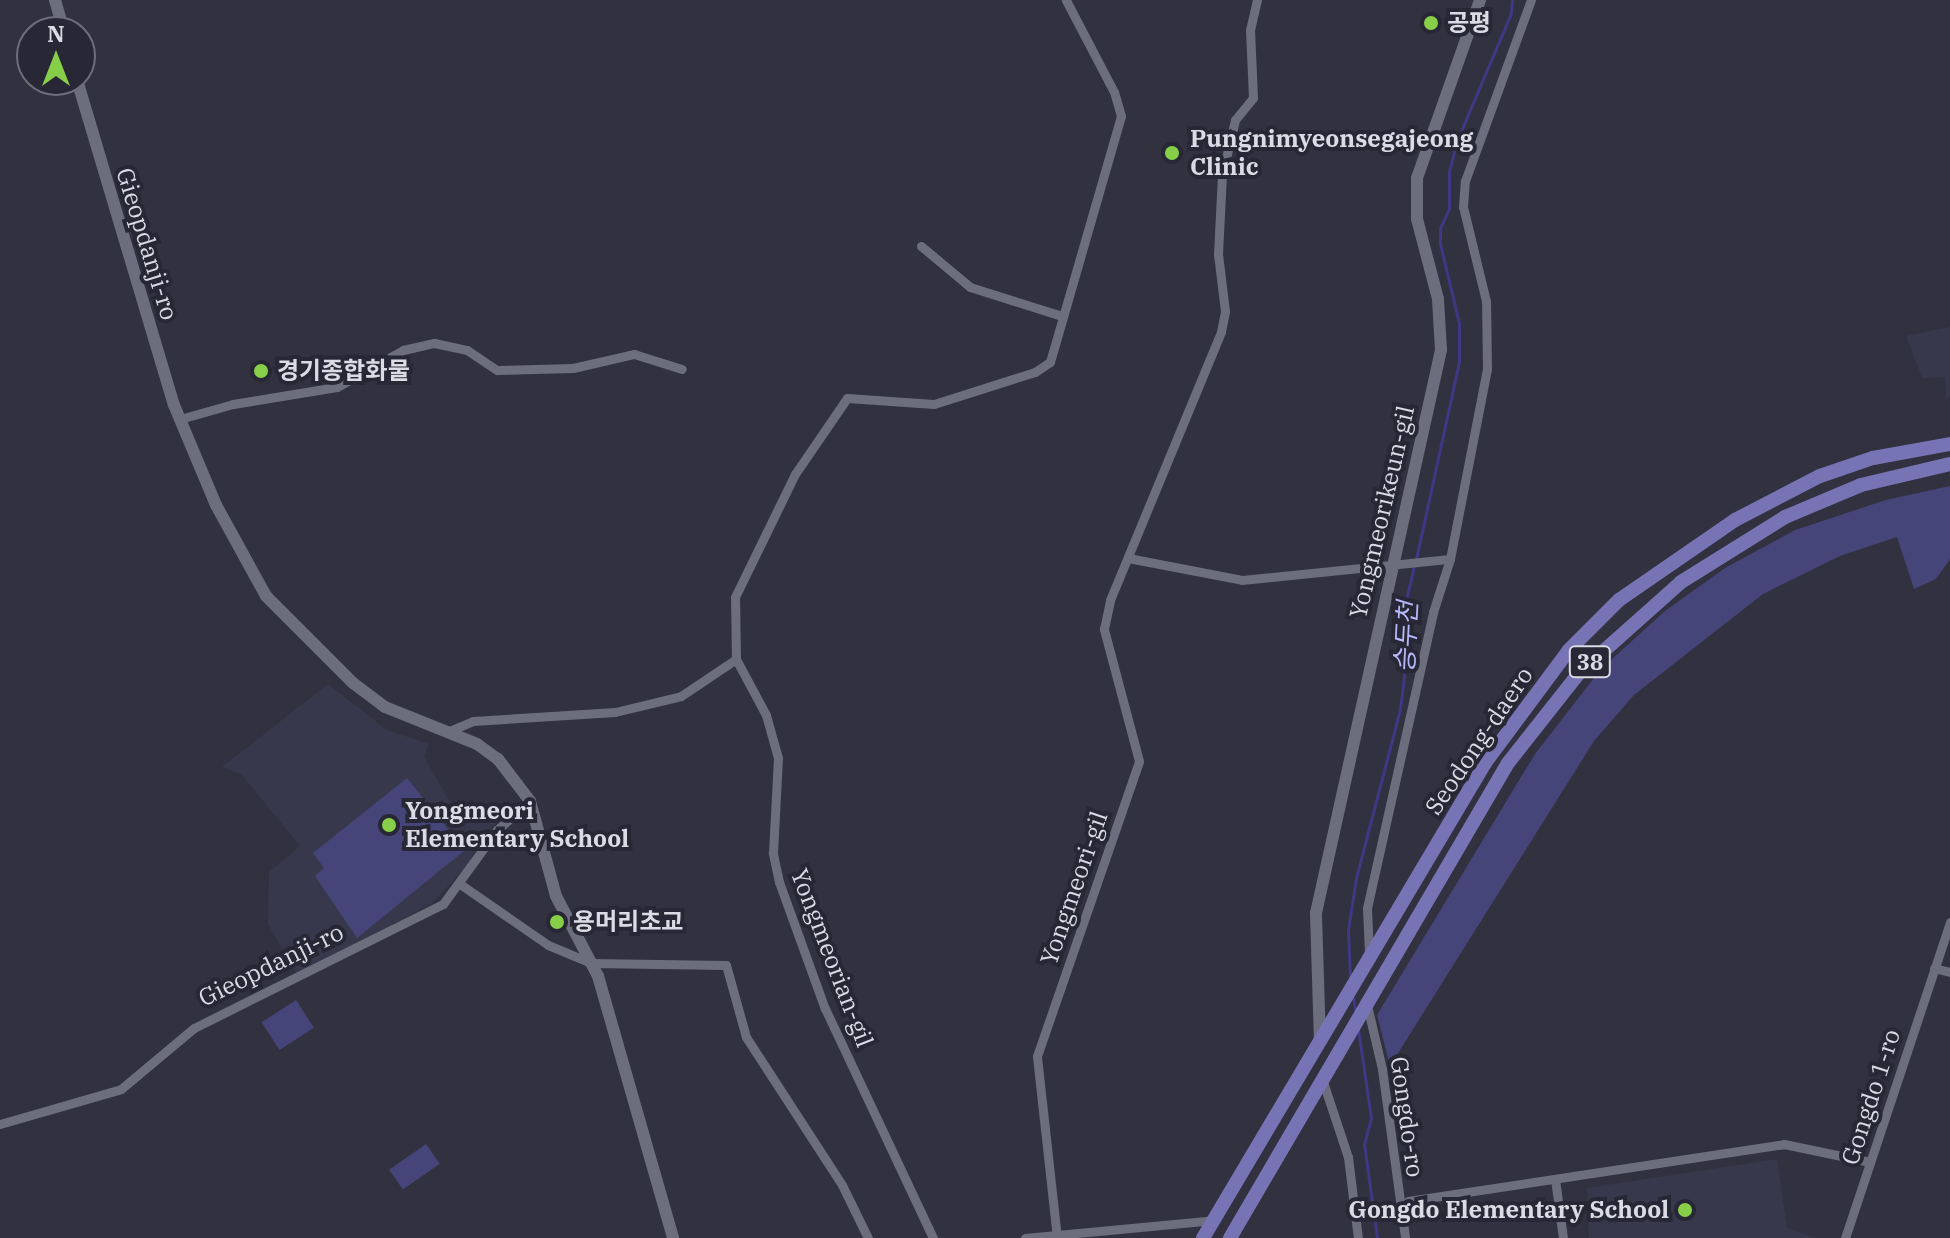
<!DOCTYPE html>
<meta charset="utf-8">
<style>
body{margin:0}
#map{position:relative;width:1950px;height:1238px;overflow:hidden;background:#31313f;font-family:"IBM Plex Serif","Noto Sans KR",serif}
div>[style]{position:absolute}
.built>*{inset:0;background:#38384c}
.green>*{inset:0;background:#46457a;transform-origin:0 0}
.stream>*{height:3px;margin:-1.5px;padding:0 1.5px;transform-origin:1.5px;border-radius:1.5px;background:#3f3985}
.street>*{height:9px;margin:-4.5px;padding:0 4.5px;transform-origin:4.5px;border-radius:4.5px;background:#6c6d7d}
.secondary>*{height:12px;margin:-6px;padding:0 6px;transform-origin:6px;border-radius:6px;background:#6c6d7d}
.primary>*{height:14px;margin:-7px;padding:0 7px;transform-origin:7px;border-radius:7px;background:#7674b5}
.dots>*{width:22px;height:22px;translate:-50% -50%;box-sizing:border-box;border:4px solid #272735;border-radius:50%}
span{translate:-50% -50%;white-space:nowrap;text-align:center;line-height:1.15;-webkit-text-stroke:8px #272735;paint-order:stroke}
.shield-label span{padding:2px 6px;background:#272735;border:2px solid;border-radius:6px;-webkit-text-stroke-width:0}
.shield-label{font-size:22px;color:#dadbe4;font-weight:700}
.poi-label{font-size:24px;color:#dadbe4;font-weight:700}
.left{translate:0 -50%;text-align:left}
.right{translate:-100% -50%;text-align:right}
.street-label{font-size:24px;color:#dadbe4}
.water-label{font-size:26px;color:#b7b9fa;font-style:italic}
.north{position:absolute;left:16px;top:16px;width:80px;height:80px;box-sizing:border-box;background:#272735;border:2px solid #6f6f7b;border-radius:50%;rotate:0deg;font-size:22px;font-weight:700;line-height:32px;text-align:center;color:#dadbe4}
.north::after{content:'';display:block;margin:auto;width:28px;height:36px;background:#88cf49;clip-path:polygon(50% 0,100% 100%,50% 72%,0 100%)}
</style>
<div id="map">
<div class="built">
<i style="clip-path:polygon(1950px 327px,1950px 397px,1946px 398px,1945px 377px,1922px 378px,1906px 336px)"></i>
<i style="clip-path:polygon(328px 684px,387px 730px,429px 744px,424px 757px,450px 802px,510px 811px,480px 838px,468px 865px,432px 903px,297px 975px,268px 924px,269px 872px,300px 846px,242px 775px,222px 767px)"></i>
<i style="clip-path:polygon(1777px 1159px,1787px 1227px,1814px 1238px,1589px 1238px,1587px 1188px)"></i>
</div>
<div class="green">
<i style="clip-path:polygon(1950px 486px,1950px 559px,1936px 579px,1914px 589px,1897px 537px,1840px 556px,1763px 594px,1634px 695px,1594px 741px,1390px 1066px,1377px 1015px,1535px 754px,1601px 669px,1665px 611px,1725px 568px,1795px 530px,1886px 500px)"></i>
<i style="clip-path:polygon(407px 778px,465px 850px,357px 938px,315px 876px,324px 868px,313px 853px)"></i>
<i style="left:296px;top:1000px;width:33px;height:41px;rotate:57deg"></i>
<i style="left:426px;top:1144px;width:24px;height:45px;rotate:55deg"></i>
</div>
<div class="stream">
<i style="left:1416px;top:559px;width:203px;rotate:-77.7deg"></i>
<i style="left:1459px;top:361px;width:38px;rotate:-90deg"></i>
<i style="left:1459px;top:323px;width:81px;rotate:-103.5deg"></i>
<i style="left:1440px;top:244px;width:16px;rotate:-90deg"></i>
<i style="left:1440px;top:228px;width:21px;rotate:-65deg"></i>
<i style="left:1449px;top:209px;width:38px;rotate:-90deg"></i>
<i style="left:1449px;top:171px;width:34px;rotate:-75deg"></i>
<i style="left:1458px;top:138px;width:136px;rotate:-67deg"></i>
<i style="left:1511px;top:13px;width:13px;rotate:-86deg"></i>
<i style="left:1350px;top:978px;width:48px;rotate:-92.4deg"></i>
<i style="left:1348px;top:930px;width:53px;rotate:-81.3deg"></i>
<i style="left:1356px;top:878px;width:175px;rotate:-75.4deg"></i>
<i style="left:1400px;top:709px;width:48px;rotate:-82.9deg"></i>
<i style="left:1406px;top:661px;width:44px;rotate:-95.2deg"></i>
<i style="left:1402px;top:617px;width:52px;rotate:-76.8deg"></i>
<i style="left:1353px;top:998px;width:16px;rotate:79deg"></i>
<i style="left:1358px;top:1029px;width:90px;rotate:81.7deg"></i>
<i style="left:1371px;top:1118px;width:27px;rotate:105deg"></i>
<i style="left:1364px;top:1144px;width:95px;rotate:82.1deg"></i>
</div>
<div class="street">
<i style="left:921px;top:246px;width:64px;rotate:39.9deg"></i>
<i style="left:970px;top:287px;width:96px;rotate:17.5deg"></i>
<i style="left:180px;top:419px;width:55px;rotate:-15.8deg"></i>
<i style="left:233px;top:404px;width:105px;rotate:-9.3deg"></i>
<i style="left:337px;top:387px;width:76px;rotate:-29.3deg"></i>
<i style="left:403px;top:350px;width:32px;rotate:-13deg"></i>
<i style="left:434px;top:343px;width:34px;rotate:12deg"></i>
<i style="left:467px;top:350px;width:36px;rotate:34deg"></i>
<i style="left:497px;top:370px;width:76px;rotate:-1.5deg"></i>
<i style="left:573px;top:368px;width:63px;rotate:-12.9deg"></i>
<i style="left:634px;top:354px;width:50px;rotate:17.4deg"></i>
<i style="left:1128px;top:558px;width:116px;rotate:10.9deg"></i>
<i style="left:1242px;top:580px;width:209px;rotate:-5.8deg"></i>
<i style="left:447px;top:732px;width:28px;rotate:-23deg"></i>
<i style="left:473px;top:721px;width:142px;rotate:-3.6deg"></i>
<i style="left:615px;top:712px;width:68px;rotate:-13.6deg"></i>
<i style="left:681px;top:696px;width:66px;rotate:-33.9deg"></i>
<i style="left:460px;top:884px;width:107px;rotate:34.7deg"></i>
<i style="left:548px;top:945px;width:47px;rotate:22.7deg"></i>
<i style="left:591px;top:963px;width:135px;rotate:0.8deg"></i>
<i style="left:726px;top:965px;width:75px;rotate:74.5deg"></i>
<i style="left:746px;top:1037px;width:176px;rotate:57deg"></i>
<i style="left:842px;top:1185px;width:59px;rotate:63.9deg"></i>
<i style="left:1369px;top:954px;width:46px;rotate:-92.5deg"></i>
<i style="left:1367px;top:908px;width:303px;rotate:-77.4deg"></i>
<i style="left:1433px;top:612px;width:56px;rotate:-72.2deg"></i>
<i style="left:1450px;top:559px;width:194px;rotate:-79deg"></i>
<i style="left:1487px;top:369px;width:68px;rotate:-90.8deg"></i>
<i style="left:1486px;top:301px;width:97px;rotate:-103.7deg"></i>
<i style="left:1463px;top:207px;width:26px;rotate:-86deg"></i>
<i style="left:1465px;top:181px;width:193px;rotate:-70deg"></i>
<i style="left:1934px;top:968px;width:16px;rotate:14deg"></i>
<i style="left:1367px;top:1005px;width:66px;rotate:76.8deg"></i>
<i style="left:1382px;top:1069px;width:171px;rotate:82.2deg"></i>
<i style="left:1322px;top:1079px;width:82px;rotate:71.6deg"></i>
<i style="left:1348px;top:1157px;width:82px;rotate:83deg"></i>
<i style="left:0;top:1124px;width:126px;rotate:-16.1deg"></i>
<i style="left:121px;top:1089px;width:95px;rotate:-39.9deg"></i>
<i style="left:194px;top:1028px;width:278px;rotate:-26.5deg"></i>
<i style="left:443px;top:904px;width:92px;rotate:-53.9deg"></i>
<i style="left:497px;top:830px;width:44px;rotate:-41.3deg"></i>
<i style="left:1555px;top:1179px;width:60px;rotate:82.3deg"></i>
<i style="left:1408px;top:1201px;width:380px;rotate:-8.6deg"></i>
<i style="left:1784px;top:1144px;width:88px;rotate:11.8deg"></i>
<i style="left:933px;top:1238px;width:253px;rotate:-115.2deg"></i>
<i style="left:825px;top:1009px;width:135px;rotate:-109.9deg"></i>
<i style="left:779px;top:882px;width:30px;rotate:-102deg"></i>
<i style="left:773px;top:853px;width:95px;rotate:-87deg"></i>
<i style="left:778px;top:758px;width:45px;rotate:-105.6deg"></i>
<i style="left:766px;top:715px;width:64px;rotate:-118.2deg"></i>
<i style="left:736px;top:659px;width:62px;rotate:-90.9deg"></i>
<i style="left:735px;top:597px;width:137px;rotate:-64deg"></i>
<i style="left:795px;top:474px;width:92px;rotate:-55.6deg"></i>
<i style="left:847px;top:398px;width:87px;rotate:3.9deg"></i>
<i style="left:934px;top:404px;width:106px;rotate:-17.6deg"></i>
<i style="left:1035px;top:372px;width:18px;rotate:-34deg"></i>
<i style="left:1050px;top:362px;width:256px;rotate:-73.9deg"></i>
<i style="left:1121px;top:116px;width:25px;rotate:-106deg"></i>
<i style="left:1114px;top:92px;width:104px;rotate:-117.6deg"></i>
<i style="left:1025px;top:1238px;width:190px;rotate:-5.4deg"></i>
<i style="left:1057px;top:1238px;width:183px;rotate:-96.3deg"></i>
<i style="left:1037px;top:1056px;width:312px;rotate:-70.9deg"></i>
<i style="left:1139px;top:761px;width:137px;rotate:-104.9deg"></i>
<i style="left:1104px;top:629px;width:30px;rotate:-78deg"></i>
<i style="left:1110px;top:600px;width:290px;rotate:-67.5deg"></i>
<i style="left:1221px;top:332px;width:21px;rotate:-79deg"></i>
<i style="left:1225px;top:311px;width:57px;rotate:-97deg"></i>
<i style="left:1218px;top:254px;width:79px;rotate:-87.1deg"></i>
<i style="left:1222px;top:175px;width:57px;rotate:-76.7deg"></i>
<i style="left:1235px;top:120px;width:28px;rotate:-51deg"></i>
<i style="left:1253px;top:98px;width:68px;rotate:-92.5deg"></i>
<i style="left:1250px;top:30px;width:31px;rotate:-77deg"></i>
<i style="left:1845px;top:1238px;width:333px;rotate:-71.6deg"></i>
</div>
<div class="secondary">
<i style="left:55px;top:0;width:33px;rotate:74deg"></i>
<i style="left:77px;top:80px;width:339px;rotate:73.4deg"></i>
<i style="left:174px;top:405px;width:108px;rotate:67.2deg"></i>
<i style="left:216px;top:505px;width:104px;rotate:61.2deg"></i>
<i style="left:266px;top:596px;width:123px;rotate:45deg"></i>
<i style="left:353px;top:683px;width:40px;rotate:37deg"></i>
<i style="left:385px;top:707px;width:99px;rotate:21.9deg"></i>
<i style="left:477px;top:744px;width:26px;rotate:36deg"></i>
<i style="left:498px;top:759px;width:53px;rotate:52.7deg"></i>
<i style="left:530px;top:801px;width:98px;rotate:74.7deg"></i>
<i style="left:556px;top:896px;width:90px;rotate:62.3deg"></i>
<i style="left:598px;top:976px;width:273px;rotate:74deg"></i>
<i style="left:1320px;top:1042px;width:129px;rotate:-91.8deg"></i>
<i style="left:1316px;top:913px;width:577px;rotate:-77.48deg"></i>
<i style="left:1441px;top:350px;width:51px;rotate:-93.4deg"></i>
<i style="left:1438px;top:299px;width:83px;rotate:-104.7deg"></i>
<i style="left:1417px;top:219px;width:41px;rotate:-90deg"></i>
<i style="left:1417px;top:178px;width:189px;rotate:-70.5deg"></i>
</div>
<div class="primary">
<i style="left:1203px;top:1238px;width:552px;rotate:-59.3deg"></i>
<i style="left:1485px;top:763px;width:141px;rotate:-53.4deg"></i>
<i style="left:1569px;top:650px;width:71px;rotate:-45deg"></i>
<i style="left:1619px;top:600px;width:141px;rotate:-34.6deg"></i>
<i style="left:1735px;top:520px;width:96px;rotate:-27.4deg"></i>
<i style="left:1820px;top:476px;width:56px;rotate:-18.8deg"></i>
<i style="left:1873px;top:458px;width:78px;rotate:-10.3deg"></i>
<i style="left:1230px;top:1238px;width:550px;rotate:-59.66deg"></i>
<i style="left:1508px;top:763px;width:115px;rotate:-51.7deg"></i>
<i style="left:1579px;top:673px;width:137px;rotate:-41.7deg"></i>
<i style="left:1681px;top:582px;width:123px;rotate:-32deg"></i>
<i style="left:1785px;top:517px;width:82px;rotate:-22.8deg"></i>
<i style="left:1861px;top:485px;width:91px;rotate:-13.3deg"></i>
</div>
<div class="dots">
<i style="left:1431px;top:23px;background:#88cf49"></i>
<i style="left:1172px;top:153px;background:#88cf49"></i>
<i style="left:261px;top:371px;background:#88cf49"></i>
<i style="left:389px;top:825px;background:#88cf49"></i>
<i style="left:557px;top:922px;background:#88cf49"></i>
<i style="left:1685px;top:1210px;background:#88cf49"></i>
</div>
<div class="shield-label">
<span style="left:1590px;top:662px">38</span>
</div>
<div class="poi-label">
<span class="left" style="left:1447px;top:23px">공평</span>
<span class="left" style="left:1190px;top:153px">Pungnimyeonsegajeong<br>Clinic</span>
<span class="left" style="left:277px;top:371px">경기종합화물</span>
<span class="left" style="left:405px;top:825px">Yongmeori<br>Elementary School</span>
<span class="left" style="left:573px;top:922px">용머리초교</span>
<span class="right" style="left:1669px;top:1210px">Gongdo Elementary School</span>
</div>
<div class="street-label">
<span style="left:147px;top:244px;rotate:73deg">Gieopdanji-ro</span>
<span style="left:1382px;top:512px;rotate:-77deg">Yongmeorikeun-gil</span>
<span style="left:1479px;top:741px;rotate:-56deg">Seodong-daero</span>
<span style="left:1074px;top:888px;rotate:-71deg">Yongmeori-gil</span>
<span style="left:832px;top:958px;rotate:69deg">Yongmeorian-gil</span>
<span style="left:271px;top:965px;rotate:-26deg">Gieopdanji-ro</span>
<span style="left:1871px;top:1097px;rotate:-72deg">Gongdo 1-ro</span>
<span style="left:1407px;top:1117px;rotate:82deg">Gongdo-ro</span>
</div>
<div class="water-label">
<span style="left:1406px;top:637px;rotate:-87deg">승두천</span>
</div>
<div class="north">N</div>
</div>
